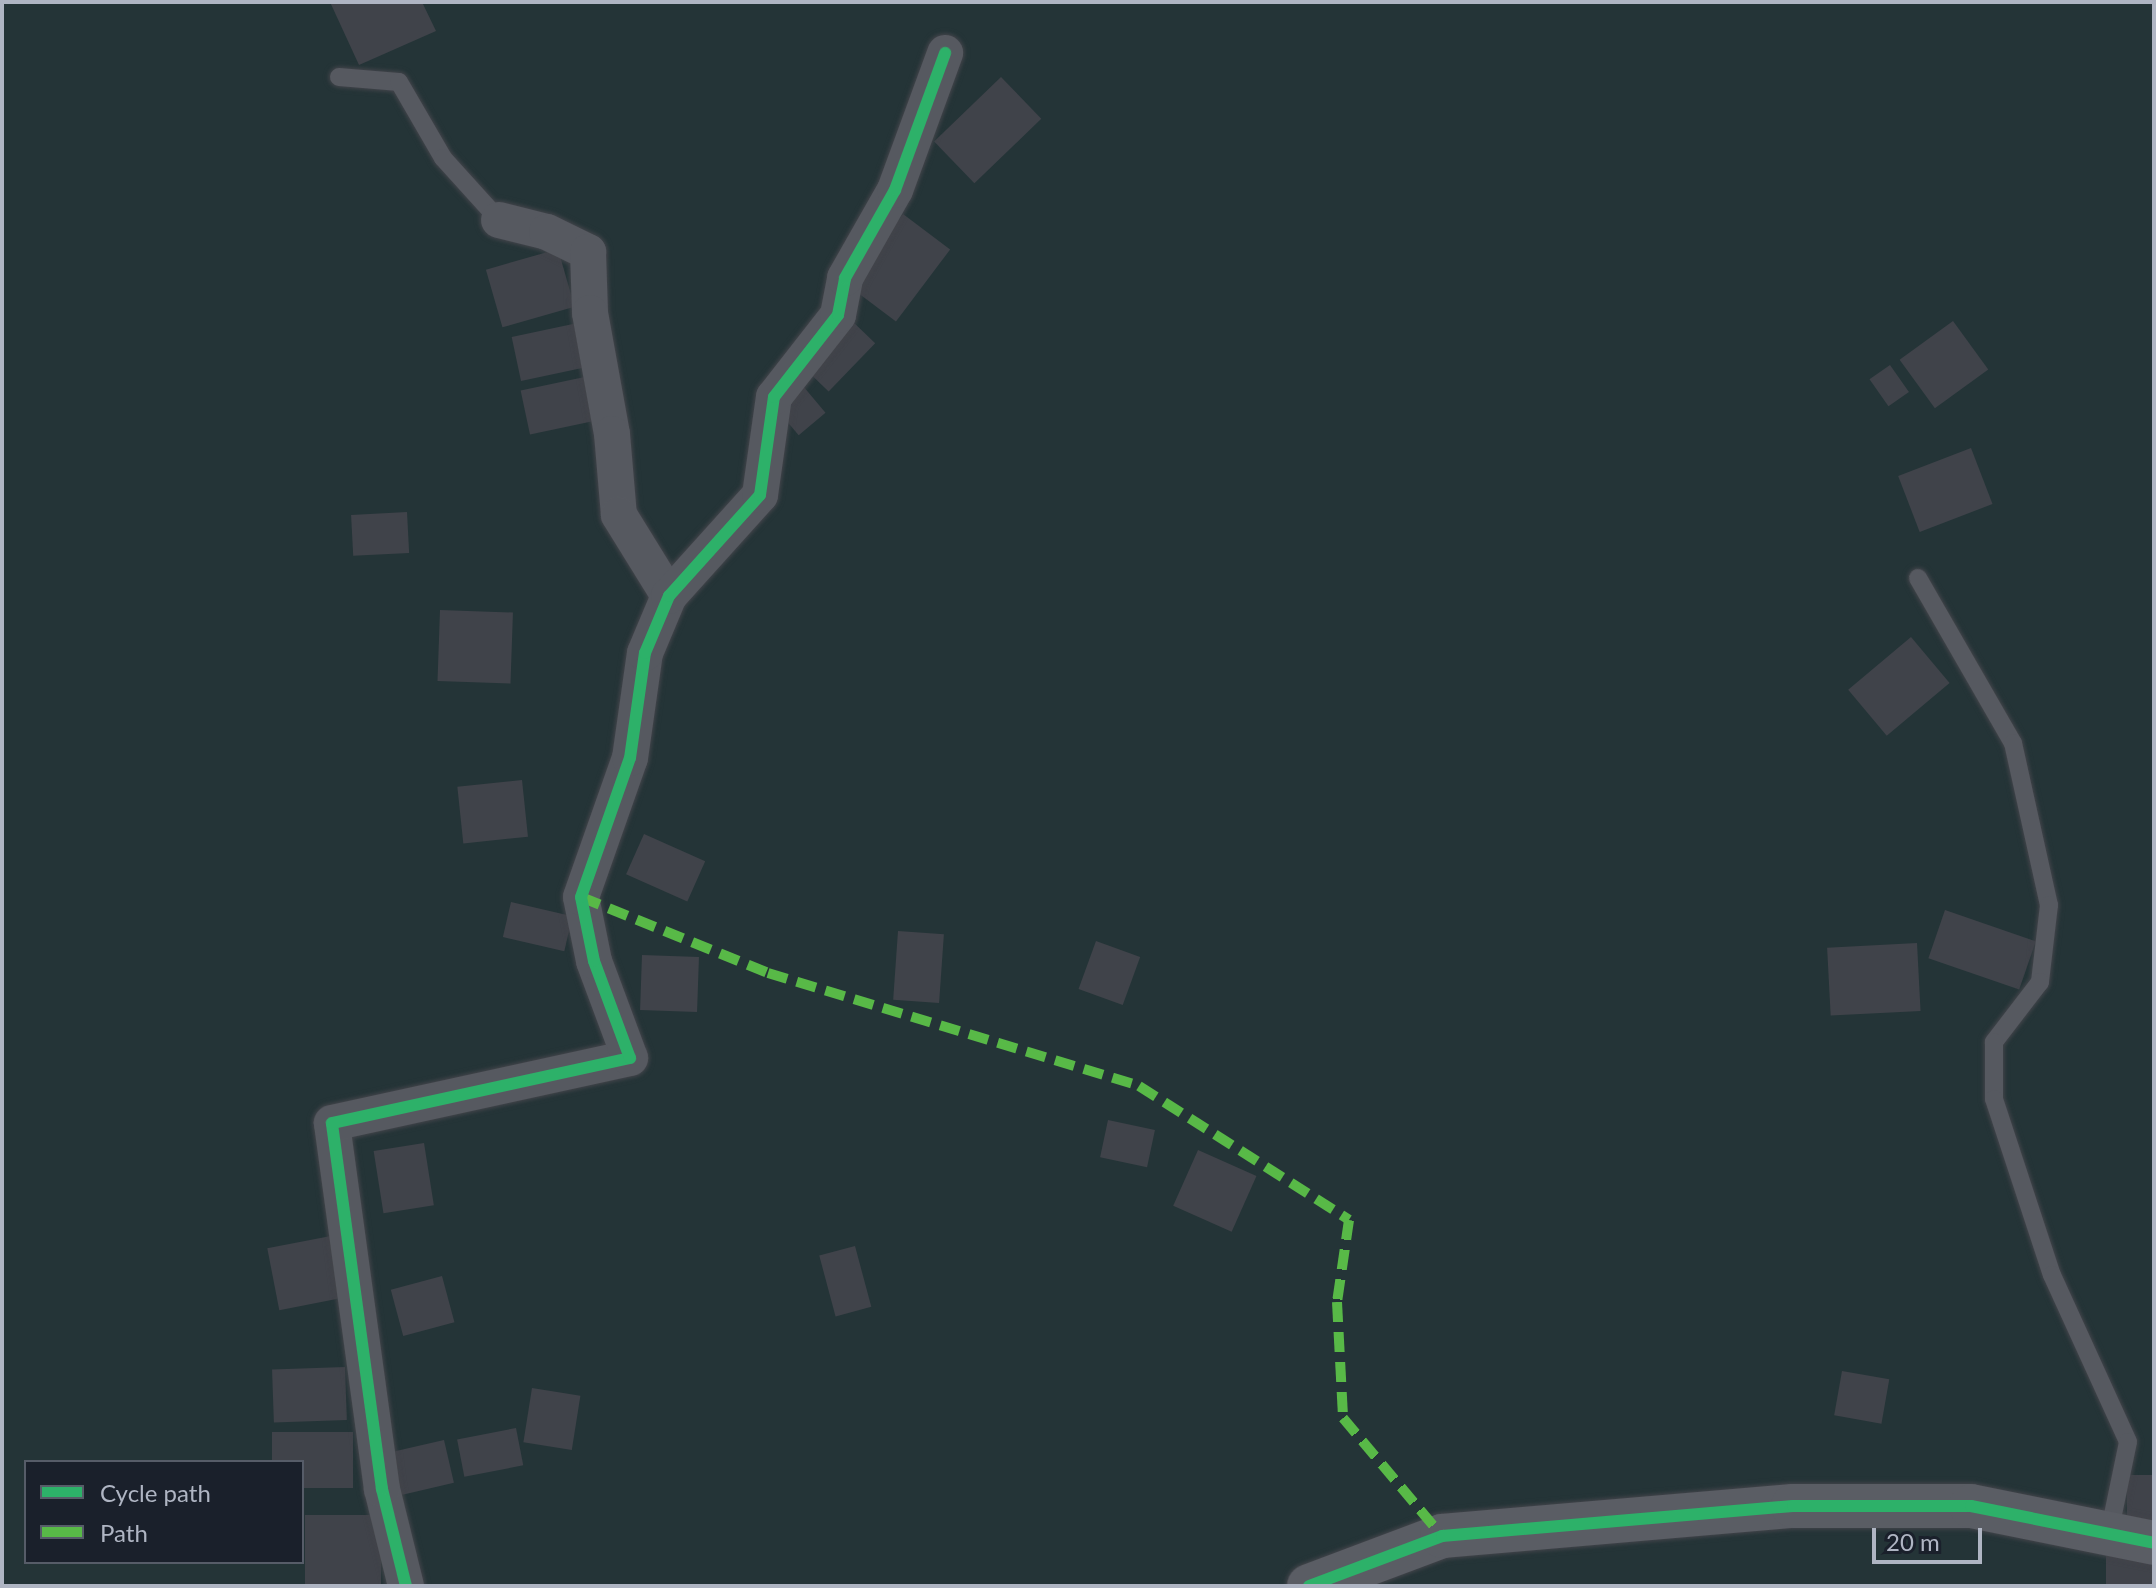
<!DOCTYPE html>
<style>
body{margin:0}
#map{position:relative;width:2156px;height:1588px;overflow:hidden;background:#262a31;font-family:Lato,sans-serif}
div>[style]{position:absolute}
.green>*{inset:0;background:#243437}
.building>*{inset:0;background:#40434a;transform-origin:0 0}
.roads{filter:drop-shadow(0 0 2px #42444a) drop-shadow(0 0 2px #42444a)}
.lane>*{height:18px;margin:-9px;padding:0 9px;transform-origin:9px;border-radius:9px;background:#565960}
.street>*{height:36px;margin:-18px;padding:0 18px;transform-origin:18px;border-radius:18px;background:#565960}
.secondary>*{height:44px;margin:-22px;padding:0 22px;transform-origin:22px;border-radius:22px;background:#5a5d64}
.quiet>*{height:10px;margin-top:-5px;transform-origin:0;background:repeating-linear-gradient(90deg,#58b947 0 20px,transparent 0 30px)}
.cycleway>*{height:12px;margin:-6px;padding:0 6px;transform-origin:6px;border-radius:6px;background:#2db169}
span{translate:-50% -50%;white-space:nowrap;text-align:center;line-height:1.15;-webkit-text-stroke:6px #1a202b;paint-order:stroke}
.frame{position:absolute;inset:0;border:4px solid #afb5c3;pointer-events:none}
.legend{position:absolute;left:24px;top:1460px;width:280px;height:104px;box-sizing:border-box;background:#1a202b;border:2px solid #565c68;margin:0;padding:10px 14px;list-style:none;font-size:24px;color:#afb5c3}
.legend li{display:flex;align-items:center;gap:16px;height:40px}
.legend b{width:40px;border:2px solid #565c68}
.scale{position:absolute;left:1872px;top:1528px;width:110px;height:36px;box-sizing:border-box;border:4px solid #afb5c3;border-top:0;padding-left:10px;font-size:24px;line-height:28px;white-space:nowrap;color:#afb5c3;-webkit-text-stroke:6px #1a202b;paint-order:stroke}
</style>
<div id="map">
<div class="green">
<i style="clip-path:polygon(evenodd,2px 2px,2154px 2px,2154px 1586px,2px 1586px,2px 2px,26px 1462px,302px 1462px,302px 1562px,26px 1562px,26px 1462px)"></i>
</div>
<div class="building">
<i style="clip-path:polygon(330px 2px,422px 2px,436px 31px,359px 65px)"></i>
<i style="left:1001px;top:77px;width:58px;height:93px;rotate:46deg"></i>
<i style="left:903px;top:214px;width:59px;height:90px;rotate:37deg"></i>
<i style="left:558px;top:249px;width:60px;height:75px;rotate:74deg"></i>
<i style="left:850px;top:319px;width:35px;height:67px;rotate:44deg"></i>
<i style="left:587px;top:321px;width:45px;height:77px;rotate:78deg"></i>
<i style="left:1953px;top:321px;width:60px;height:66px;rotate:54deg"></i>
<i style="left:1890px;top:365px;width:33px;height:25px;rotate:55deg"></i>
<i style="left:594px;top:375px;width:45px;height:75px;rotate:78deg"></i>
<i style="left:803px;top:386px;width:35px;height:35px;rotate:50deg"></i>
<i style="left:1971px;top:448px;width:60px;height:78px;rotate:69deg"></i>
<i style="left:407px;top:512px;width:41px;height:56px;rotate:87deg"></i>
<i style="left:440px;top:610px;width:73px;height:71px;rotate:2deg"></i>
<i style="left:1911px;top:637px;width:60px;height:82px;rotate:50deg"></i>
<i style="left:522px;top:780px;width:57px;height:65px;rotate:84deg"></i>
<i style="left:644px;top:834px;width:67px;height:44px;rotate:24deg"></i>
<i style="left:511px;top:902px;width:63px;height:36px;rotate:13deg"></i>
<i style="left:1945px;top:910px;width:96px;height:51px;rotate:19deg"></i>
<i style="left:898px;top:931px;width:46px;height:69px;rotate:4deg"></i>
<i style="left:1096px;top:941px;width:47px;height:51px;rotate:20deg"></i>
<i style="left:1917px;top:943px;width:68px;height:90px;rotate:87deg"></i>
<i style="left:642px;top:955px;width:57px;height:55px;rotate:2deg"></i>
<i style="left:1108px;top:1120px;width:48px;height:38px;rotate:12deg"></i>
<i style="left:424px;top:1143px;width:63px;height:51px;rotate:81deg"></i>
<i style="left:1198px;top:1150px;width:64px;height:61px;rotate:24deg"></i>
<i style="left:336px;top:1235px;width:63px;height:70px;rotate:79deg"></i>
<i style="left:855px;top:1246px;width:63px;height:37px;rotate:75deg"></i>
<i style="left:442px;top:1276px;width:48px;height:53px;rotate:75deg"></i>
<i style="left:345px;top:1367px;width:53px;height:73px;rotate:88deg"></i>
<i style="left:1842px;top:1371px;width:48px;height:45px;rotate:10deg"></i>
<i style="left:532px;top:1388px;width:49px;height:55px;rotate:9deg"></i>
<i style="left:516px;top:1428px;width:38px;height:60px;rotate:79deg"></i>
<i style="clip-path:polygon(272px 1432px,353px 1432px,353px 1488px,302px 1488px,302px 1462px,272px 1462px)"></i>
<i style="left:444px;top:1440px;width:44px;height:57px;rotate:77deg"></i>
<i style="left:2154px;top:1475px;width:46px;height:27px;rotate:90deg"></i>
<i style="left:305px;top:1515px;width:76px;height:71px"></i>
<i style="left:2154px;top:1553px;width:33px;height:48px;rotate:90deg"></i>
</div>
<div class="roads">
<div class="lane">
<i style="left:339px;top:77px;width:60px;rotate:4.8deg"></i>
<i style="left:399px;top:82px;width:88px;rotate:59.9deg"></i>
<i style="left:443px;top:158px;width:84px;rotate:47.9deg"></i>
<i style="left:1918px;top:578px;width:190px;rotate:60.1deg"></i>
<i style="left:2013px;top:743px;width:166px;rotate:77.5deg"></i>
<i style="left:2049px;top:905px;width:78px;rotate:96.7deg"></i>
<i style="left:2040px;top:982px;width:76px;rotate:127.5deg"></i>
<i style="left:1994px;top:1042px;width:57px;rotate:90deg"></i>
<i style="left:1994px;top:1099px;width:185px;rotate:71.8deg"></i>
<i style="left:2052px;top:1275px;width:183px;rotate:65.5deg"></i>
<i style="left:2128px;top:1442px;width:94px;rotate:101.7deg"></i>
</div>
<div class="street">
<i style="left:499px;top:220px;width:49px;rotate:14deg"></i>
<i style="left:547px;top:232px;width:46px;rotate:26deg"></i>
<i style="left:588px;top:252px;width:61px;rotate:88.1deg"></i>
<i style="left:590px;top:313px;width:123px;rotate:79.7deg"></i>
<i style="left:612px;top:434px;width:81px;rotate:85.1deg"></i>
<i style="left:619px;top:515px;width:95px;rotate:58.3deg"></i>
<i style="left:406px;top:1586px;width:100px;rotate:-103.9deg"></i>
<i style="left:382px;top:1489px;width:369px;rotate:-97.8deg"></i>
<i style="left:332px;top:1123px;width:305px;rotate:-12.3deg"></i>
<i style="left:630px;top:1058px;width:103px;rotate:-110.4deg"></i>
<i style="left:594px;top:961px;width:65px;rotate:-101.5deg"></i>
<i style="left:581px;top:897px;width:147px;rotate:-70.6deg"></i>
<i style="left:630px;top:758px;width:106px;rotate:-81.9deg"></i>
<i style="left:645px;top:653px;width:62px;rotate:-67.2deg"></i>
<i style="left:669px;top:596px;width:136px;rotate:-48deg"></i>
<i style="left:760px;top:495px;width:99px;rotate:-81.9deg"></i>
<i style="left:774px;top:397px;width:104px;rotate:-52deg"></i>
<i style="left:838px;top:315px;width:38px;rotate:-79deg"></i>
<i style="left:845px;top:278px;width:101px;rotate:-60.4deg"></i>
<i style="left:895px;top:190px;width:146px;rotate:-69.9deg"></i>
</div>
<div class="secondary">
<i style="left:1309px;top:1586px;width:142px;rotate:-20.6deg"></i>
<i style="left:1442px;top:1536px;width:352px;rotate:-4.9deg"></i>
<i style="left:1793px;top:1506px;width:178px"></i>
<i style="left:1971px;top:1506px;width:187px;rotate:11.4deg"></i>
</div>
</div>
<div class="quiet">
<i style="left:581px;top:897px;width:202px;rotate:22.1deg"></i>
<i style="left:768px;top:973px;width:388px;rotate:16.9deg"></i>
<i style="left:1139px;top:1086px;width:249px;rotate:32.5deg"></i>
<i style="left:1349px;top:1220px;width:83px;rotate:98.3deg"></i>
<i style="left:1337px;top:1302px;width:116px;rotate:87deg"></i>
<i style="left:1343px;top:1418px;width:154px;rotate:50deg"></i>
</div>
<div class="cycleway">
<i style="left:406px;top:1586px;width:100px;rotate:-103.9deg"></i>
<i style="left:382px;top:1489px;width:369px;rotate:-97.8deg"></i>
<i style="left:332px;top:1123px;width:305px;rotate:-12.3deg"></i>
<i style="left:630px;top:1058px;width:103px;rotate:-110.4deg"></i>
<i style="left:594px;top:961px;width:65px;rotate:-101.5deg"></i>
<i style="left:581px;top:897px;width:147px;rotate:-70.6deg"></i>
<i style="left:630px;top:758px;width:106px;rotate:-81.9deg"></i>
<i style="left:645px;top:653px;width:62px;rotate:-67.2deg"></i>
<i style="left:669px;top:596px;width:136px;rotate:-48deg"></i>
<i style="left:760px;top:495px;width:99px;rotate:-81.9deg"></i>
<i style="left:774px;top:397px;width:104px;rotate:-52deg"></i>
<i style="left:838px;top:315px;width:38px;rotate:-79deg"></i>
<i style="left:845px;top:278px;width:101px;rotate:-60.4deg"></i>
<i style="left:895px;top:190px;width:146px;rotate:-69.9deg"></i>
<i style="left:1309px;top:1586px;width:142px;rotate:-20.6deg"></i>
<i style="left:1442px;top:1536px;width:352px;rotate:-4.9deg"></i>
<i style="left:1793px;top:1506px;width:178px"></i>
<i style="left:1971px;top:1506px;width:187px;rotate:11.4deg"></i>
</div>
<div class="frame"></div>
<ul class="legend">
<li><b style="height:10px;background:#2db169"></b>Cycle path</li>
<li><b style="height:10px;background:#58b947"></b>Path</li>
</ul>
<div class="scale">20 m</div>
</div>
